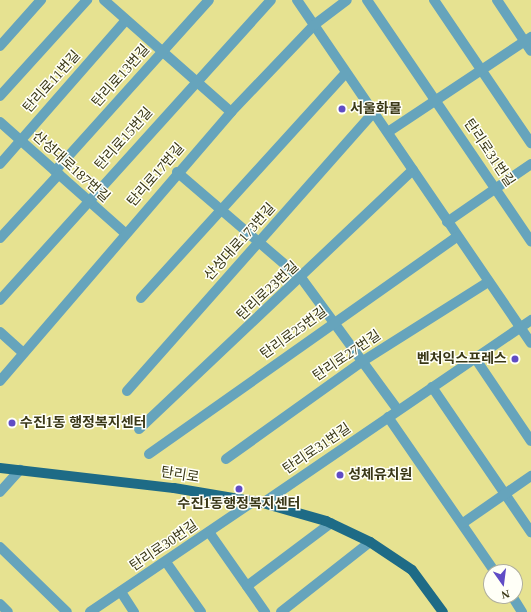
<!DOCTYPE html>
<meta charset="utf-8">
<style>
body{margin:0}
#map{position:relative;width:531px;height:612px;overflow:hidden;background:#e6e291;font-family:"Times New Roman","Noto Sans KR",serif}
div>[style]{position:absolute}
.minor>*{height:10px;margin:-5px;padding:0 5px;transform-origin:5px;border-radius:5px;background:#66a4bc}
.major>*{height:10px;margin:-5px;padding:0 5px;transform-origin:5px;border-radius:5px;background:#1e6b86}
.dots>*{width:11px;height:11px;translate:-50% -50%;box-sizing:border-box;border:2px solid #fffff7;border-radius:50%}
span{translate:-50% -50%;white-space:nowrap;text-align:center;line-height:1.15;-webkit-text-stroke:3px #fffff7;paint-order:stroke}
.street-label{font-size:14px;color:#3a3817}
.poi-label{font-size:14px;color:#3a3817;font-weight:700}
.left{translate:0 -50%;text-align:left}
.right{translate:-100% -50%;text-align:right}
.north{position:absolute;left:483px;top:564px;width:40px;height:40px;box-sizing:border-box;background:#fffff7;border:1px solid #b0af9d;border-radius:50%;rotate:166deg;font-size:11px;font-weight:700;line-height:16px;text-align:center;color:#3a3817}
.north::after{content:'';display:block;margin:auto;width:14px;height:18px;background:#604cc5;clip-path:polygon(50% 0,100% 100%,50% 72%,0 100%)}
</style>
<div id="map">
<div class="minor">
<i style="left:104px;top:0;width:169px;rotate:41.4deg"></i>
<i style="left:297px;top:0;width:415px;rotate:55.7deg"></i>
<i style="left:367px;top:0;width:292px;rotate:55.8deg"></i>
<i style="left:434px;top:0;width:173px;rotate:55.9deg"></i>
<i style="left:497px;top:0;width:61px;rotate:56.3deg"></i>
<i style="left:0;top:46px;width:62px;rotate:-48.3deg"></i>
<i style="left:0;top:96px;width:130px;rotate:-47.8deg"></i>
<i style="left:0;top:122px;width:166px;rotate:41.6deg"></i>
<i style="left:388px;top:132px;width:172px;rotate:-33.6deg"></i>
<i style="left:0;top:164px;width:191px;rotate:-48.8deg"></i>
<i style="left:55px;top:171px;width:230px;rotate:-48deg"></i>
<i style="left:177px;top:172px;width:165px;rotate:40.6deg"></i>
<i style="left:302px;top:279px;width:162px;rotate:53.8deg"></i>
<i style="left:447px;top:222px;width:102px;rotate:-34.6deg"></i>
<i style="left:0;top:238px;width:87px;rotate:-47.3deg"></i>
<i style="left:141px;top:298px;width:304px;rotate:-47.7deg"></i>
<i style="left:0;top:300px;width:404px;rotate:-47.9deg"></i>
<i style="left:0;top:332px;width:31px;rotate:42deg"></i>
<i style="left:475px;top:358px;width:100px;rotate:56deg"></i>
<i style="left:0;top:381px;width:355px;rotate:-49.3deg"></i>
<i style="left:231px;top:112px;width:120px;rotate:-46.3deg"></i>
<i style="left:314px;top:25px;width:41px;rotate:-37.1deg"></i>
<i style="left:432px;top:387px;width:176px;rotate:55.7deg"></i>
<i style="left:127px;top:391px;width:373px;rotate:-48.5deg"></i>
<i style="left:388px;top:417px;width:188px;rotate:55.4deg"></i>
<i style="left:139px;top:429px;width:377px;rotate:-43.4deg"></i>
<i style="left:149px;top:454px;width:377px;rotate:-35.2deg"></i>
<i style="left:226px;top:459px;width:168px;rotate:-35.6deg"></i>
<i style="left:363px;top:361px;width:148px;rotate:-32.3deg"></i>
<i style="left:0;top:492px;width:30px;rotate:-48deg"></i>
<i style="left:263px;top:503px;width:325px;rotate:-34.3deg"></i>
<i style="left:463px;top:523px;width:83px;rotate:-34.7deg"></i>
<i style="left:209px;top:532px;width:98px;rotate:55deg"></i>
<i style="left:0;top:547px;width:93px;rotate:44.1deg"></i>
<i style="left:166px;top:562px;width:61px;rotate:55deg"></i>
<i style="left:247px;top:586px;width:105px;rotate:-36.9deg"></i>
<i style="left:121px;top:592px;width:24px;rotate:57deg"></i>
<i style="left:512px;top:596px;width:19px;rotate:58deg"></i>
<i style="left:0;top:604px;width:11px;rotate:45deg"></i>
<i style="left:90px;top:612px;width:198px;rotate:-34.1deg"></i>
<i style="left:281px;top:612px;width:113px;rotate:-38.2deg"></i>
</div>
<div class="major">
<i style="left:0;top:468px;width:175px;rotate:6.6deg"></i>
<i style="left:174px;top:488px;width:90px;rotate:9.6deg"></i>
<i style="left:263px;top:503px;width:66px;rotate:15.9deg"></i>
<i style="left:326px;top:521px;width:49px;rotate:25.5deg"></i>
<i style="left:370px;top:542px;width:50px;rotate:33.7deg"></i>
<i style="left:412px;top:570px;width:52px;rotate:53.6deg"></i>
</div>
<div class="dots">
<i style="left:342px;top:109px;background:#604cc5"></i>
<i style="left:515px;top:359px;background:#604cc5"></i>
<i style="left:12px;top:423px;background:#604cc5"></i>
<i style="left:340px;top:475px;background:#604cc5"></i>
<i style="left:239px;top:489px;background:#604cc5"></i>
</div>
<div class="street-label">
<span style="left:121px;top:76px;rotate:-48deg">탄리로13번길</span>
<span style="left:52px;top:82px;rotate:-48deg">탄리로11번길</span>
<span style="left:124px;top:139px;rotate:-48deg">탄리로15번길</span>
<span style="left:489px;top:153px;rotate:56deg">탄리로31번길</span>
<span style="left:71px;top:167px;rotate:42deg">산성대로187번길</span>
<span style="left:156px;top:175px;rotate:-49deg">탄리로17번길</span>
<span style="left:240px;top:242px;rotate:-48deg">산성대로173번길</span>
<span style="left:268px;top:291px;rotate:-43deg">탄리로23번길</span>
<span style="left:294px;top:333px;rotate:-36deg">탄리로25번길</span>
<span style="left:347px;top:356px;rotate:-34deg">탄리로27번길</span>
<span style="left:317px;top:449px;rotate:-34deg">탄리로31번길</span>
<span style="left:180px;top:475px;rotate:9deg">탄리로</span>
<span style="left:164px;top:546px;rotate:-34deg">탄리로30번길</span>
</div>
<div class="poi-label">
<span class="left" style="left:350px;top:109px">서울화물</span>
<span class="right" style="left:507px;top:359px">벤처익스프레스</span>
<span class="left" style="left:20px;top:423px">수진1동 행정복지센터</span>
<span class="left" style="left:348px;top:475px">성체유치원</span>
<span style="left:239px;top:504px">수진1동행정복지센터</span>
</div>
<div class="north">N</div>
</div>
